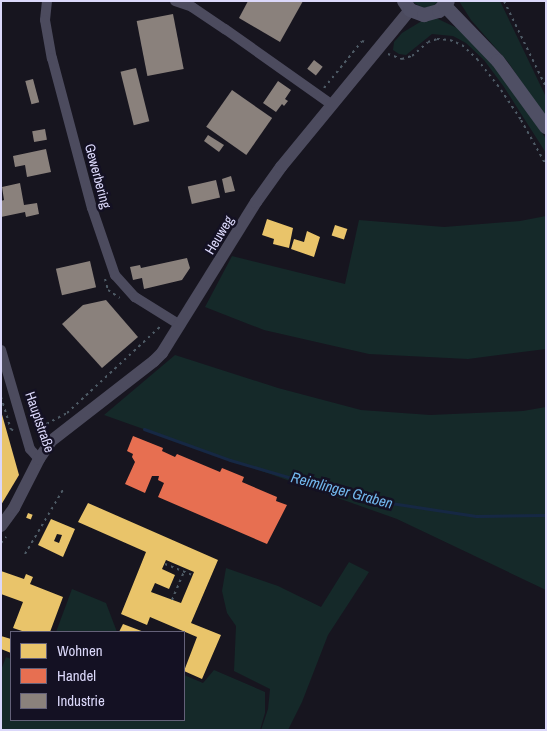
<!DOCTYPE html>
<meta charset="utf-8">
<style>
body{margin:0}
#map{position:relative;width:547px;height:731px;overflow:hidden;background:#17151f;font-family:"Archivo Narrow",sans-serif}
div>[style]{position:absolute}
.green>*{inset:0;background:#152929}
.homes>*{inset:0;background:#e9c46a;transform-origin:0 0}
.shops>*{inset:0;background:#e76f51}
.industry>*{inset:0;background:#8a817c;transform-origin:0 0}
.stream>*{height:3px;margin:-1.5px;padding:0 1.5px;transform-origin:1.5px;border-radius:1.5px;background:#162844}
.path>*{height:2px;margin-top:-1px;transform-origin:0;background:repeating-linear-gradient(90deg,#4e5b66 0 2.5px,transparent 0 6.5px)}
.minor>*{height:10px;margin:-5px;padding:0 5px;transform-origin:5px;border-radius:5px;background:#4c4b5e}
.tertiary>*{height:12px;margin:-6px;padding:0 6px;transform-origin:6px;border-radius:6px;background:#4c4b5e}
.secondary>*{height:14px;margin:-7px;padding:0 7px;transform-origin:7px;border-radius:7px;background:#4f4f64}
span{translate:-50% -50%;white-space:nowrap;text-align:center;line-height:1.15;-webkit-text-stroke:5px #141123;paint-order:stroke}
.street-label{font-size:14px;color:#dbd8fa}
.water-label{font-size:15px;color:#72b8ee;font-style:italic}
.frame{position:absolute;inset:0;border:2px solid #dbd8fa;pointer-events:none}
.legend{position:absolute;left:10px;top:631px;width:175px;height:90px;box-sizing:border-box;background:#141123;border:1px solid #646179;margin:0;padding:6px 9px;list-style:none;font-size:15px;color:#dbd8fa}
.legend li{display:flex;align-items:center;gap:10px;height:25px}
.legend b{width:25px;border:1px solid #646179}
</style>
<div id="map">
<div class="green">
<i style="clip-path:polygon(411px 1px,439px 1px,433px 6px,423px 8px)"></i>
<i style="clip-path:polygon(459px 1px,500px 1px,546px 97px,546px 118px,508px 62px,471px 20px)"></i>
<i style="clip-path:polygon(436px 18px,457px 28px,481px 49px,519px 97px,546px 139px,546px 153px,504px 87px,484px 60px,466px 43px,453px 36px,432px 34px,406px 55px,399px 54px,393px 50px,394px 42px,402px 33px,425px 19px)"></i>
<i style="clip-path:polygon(546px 216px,546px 349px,468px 359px,369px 354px,264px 330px,205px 307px,232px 256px,345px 284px,359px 220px,444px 227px,520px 221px)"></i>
<i style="clip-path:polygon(175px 355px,278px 388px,361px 410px,430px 415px,523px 411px,546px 407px,546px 590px,397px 519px,104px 415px)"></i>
<i style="clip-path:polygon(349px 562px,369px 572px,328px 635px,302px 702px,288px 730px,261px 730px,268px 709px,270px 689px,234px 671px,236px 626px,227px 613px,222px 591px,226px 568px,278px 586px,321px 607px)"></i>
<i style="clip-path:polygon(72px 589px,106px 603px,117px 632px,56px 632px)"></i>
<i style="clip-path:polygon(6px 657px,11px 659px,11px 720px,184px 720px,184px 675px,203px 683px,214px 670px,265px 692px,265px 713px,260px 730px,1px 730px,1px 670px)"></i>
</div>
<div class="homes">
<i style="clip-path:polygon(267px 219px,293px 228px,289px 248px,273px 244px,274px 239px,262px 235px)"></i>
<i style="left:335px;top:225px;width:13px;height:11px;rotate:18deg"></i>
<i style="clip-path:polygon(307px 231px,320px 237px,314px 257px,291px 249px,294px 239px,304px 242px)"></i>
<i style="clip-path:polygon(1px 411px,19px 475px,1px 505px)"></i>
<i style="clip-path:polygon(evenodd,88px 503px,218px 560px,191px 623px,221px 635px,202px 679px,184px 671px,197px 637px,150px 617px,147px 625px,121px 614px,146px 552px,78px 522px,88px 503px,166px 560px,194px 572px,181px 603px,151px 592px,155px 583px,169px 589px,175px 575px,162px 569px,166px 560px)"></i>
<i style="left:28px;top:513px;width:5px;height:5px;rotate:22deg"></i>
<i style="clip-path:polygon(evenodd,51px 519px,75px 529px,63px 557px,38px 545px,51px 519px,57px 534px,62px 535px,59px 543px,54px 541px,57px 534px)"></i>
<i style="clip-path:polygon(1px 571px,24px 579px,26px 574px,33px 577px,30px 584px,63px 597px,50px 632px,25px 632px,13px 628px,23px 602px,1px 594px)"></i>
<i style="clip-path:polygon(123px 624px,144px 632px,119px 632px)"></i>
<i style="clip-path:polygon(1px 636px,11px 639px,11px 653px,1px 649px)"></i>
</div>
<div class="shops">
<i style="clip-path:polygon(133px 436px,163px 448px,162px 451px,175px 457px,177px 454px,220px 472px,222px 468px,244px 477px,242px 482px,277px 497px,276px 501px,287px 505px,267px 544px,158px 497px,164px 483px,158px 480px,159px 476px,152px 476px,145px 493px,125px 484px,135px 462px,132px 457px,133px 454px,127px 451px)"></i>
</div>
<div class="industry">
<i style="clip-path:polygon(248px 1px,303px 1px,280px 42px,239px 18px)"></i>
<i style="left:173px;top:14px;width:56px;height:37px;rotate:79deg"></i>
<i style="left:314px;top:60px;width:11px;height:11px;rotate:38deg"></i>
<i style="left:136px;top:68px;width:55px;height:16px;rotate:76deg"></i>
<i style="left:33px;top:79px;width:24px;height:8px;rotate:75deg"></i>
<i style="clip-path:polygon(278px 81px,291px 90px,285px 99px,288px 101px,284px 106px,282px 104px,276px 112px,263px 103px)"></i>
<i style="left:232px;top:90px;width:49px;height:45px;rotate:35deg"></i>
<i style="left:45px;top:129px;width:11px;height:13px;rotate:80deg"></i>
<i style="clip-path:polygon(208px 135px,224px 145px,219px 152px,204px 141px)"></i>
<i style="clip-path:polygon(46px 149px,51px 172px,27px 177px,25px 165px,15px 167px,13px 156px)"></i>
<i style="clip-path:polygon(231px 176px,235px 191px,225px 193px,222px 179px)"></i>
<i style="left:216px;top:180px;width:18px;height:29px;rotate:77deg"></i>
<i style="clip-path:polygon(20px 183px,24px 205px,37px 203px,39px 214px,26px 217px,25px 212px,1px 217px,1px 201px,4px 200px,2px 187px)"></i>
<i style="clip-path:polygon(187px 258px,190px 268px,182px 280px,144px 289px,142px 278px,133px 280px,130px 267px,140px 265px,141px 268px)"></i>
<i style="left:90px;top:261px;width:27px;height:35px;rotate:77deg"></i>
<i style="clip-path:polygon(106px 300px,138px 337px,102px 368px,62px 324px,83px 305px)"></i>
</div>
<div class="stream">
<i style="left:144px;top:429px;width:91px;rotate:19.8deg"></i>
<i style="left:230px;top:460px;width:78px;rotate:16.3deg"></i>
<i style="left:305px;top:482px;width:81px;rotate:14.2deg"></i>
<i style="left:384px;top:502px;width:93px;rotate:8.7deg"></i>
<i style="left:476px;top:516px;width:70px;rotate:-0.8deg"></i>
</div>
<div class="path">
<i style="left:504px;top:1px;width:96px;rotate:64deg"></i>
<i style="left:388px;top:54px;width:15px;rotate:20deg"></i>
<i style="left:402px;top:59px;width:10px;rotate:-17deg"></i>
<i style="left:412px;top:56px;width:21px;rotate:-41deg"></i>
<i style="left:428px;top:42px;width:9px;rotate:-18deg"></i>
<i style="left:437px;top:39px;width:13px;rotate:4deg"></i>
<i style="left:450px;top:40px;width:13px;rotate:23deg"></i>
<i style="left:462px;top:45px;width:21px;rotate:43deg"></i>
<i style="left:477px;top:59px;width:39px;rotate:52deg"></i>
<i style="left:501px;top:90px;width:36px;rotate:56deg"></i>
<i style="left:521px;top:120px;width:51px;rotate:60.9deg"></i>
<i style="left:324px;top:88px;width:60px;rotate:-51deg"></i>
<i style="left:362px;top:41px;width:6px;rotate:18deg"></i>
<i style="left:105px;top:279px;width:11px;rotate:75deg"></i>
<i style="left:108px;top:290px;width:14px;rotate:34deg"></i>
<i style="left:1px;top:397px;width:34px;rotate:73deg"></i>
<i style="left:11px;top:429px;width:5px;rotate:37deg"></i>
<i style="left:35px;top:430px;width:36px;rotate:-28deg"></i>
<i style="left:67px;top:413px;width:129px;rotate:-42.8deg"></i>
<i style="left:1px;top:543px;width:8px;rotate:-50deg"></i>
<i style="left:25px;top:554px;width:77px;rotate:-59.4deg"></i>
<i style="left:165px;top:564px;width:29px;rotate:22deg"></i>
<i style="left:172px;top:600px;width:30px;rotate:-67deg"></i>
</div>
<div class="minor">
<i style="left:47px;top:1px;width:19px;rotate:96deg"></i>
<i style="left:45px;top:20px;width:39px;rotate:80deg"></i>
<i style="left:52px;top:58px;width:155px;rotate:75.1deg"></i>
<i style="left:92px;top:208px;width:71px;rotate:71.1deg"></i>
<i style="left:115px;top:275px;width:30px;rotate:48deg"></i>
<i style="left:135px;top:297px;width:53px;rotate:31.9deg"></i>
<i style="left:175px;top:1px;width:18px;rotate:19deg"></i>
<i style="left:192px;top:7px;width:40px;rotate:34deg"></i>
<i style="left:225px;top:29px;width:130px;rotate:35.3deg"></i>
<i style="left:1px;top:350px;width:103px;rotate:73.7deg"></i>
<i style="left:30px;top:449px;width:13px;rotate:48deg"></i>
</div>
<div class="tertiary">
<i style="left:1px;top:526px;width:22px;rotate:-54deg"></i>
<i style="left:14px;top:508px;width:55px;rotate:-63deg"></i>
<i style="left:39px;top:459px;width:22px;rotate:-56deg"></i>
<i style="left:51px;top:441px;width:130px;rotate:-37.8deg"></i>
<i style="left:154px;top:361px;width:11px;rotate:-45deg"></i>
<i style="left:162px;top:353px;width:178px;rotate:-58.1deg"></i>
<i style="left:256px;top:202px;width:43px;rotate:-54.5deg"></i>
<i style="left:281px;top:167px;width:203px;rotate:-50.6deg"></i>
</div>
<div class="secondary">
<i style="left:404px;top:1px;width:11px;rotate:56deg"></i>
<i style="left:410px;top:10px;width:15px;rotate:20deg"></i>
<i style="left:424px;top:15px;width:16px;rotate:-15deg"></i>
<i style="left:439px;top:11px;width:13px;rotate:-48deg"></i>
<i style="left:445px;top:6px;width:76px;rotate:46.1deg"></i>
<i style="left:498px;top:61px;width:82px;rotate:54deg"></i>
</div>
<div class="street-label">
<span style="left:98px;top:176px;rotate:75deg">Gewerbering</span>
<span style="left:219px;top:235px;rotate:-59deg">Heuweg</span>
<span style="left:40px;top:422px;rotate:71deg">Hauptstraße</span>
</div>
<div class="water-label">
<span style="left:342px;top:490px;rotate:15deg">Reimlinger Graben</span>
</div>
<div class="frame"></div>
<ul class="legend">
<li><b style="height:14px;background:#e9c46a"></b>Wohnen</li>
<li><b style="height:14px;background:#e76f51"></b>Handel</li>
<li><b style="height:14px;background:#8a817c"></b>Industrie</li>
</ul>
</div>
